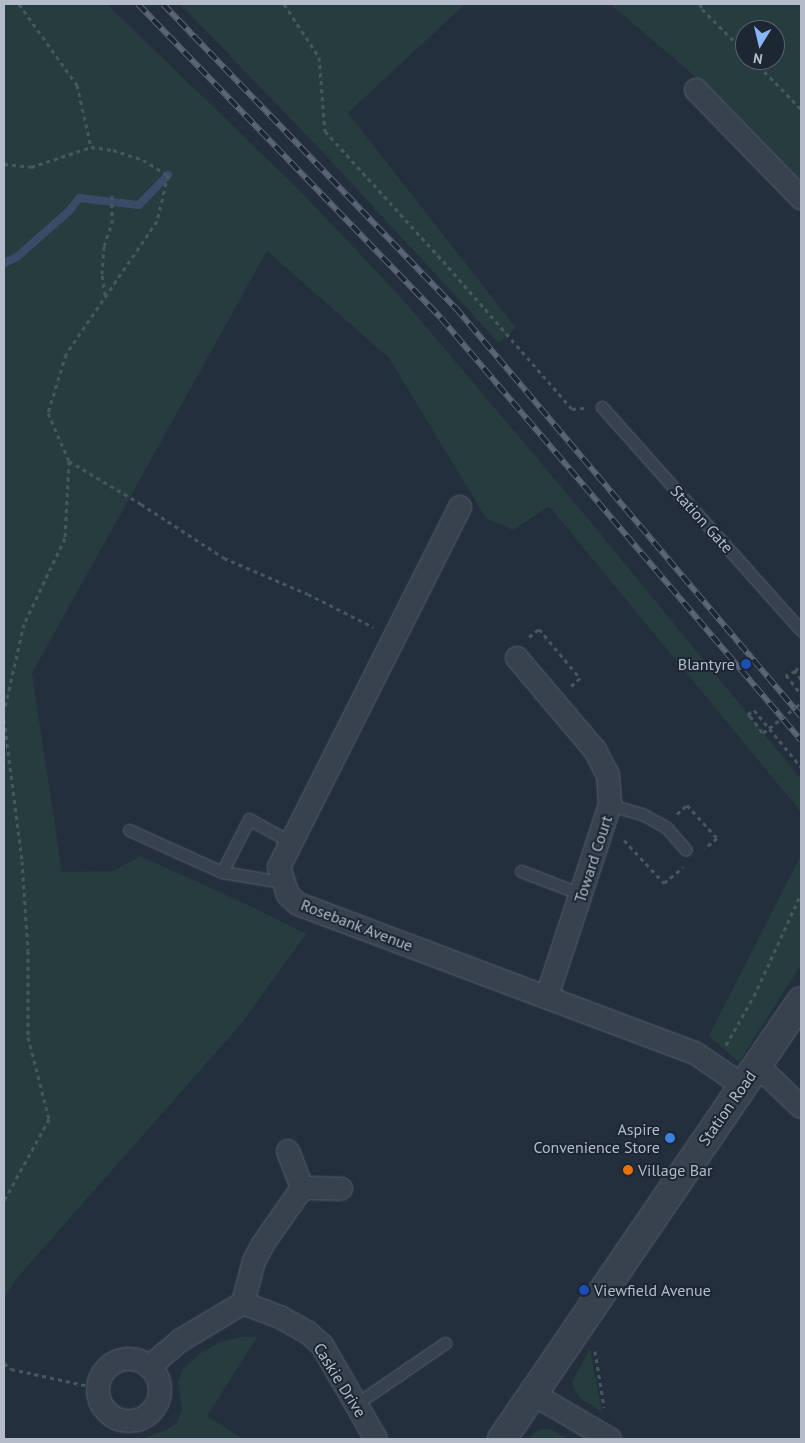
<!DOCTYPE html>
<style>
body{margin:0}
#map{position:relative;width:805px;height:1443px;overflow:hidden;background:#242f3e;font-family:"PT Sans",sans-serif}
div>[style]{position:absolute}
.green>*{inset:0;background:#263c3f}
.stream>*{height:8px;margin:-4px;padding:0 4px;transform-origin:4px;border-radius:4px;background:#394c67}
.path>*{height:3px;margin-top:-1.5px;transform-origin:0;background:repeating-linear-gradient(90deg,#44595c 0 4px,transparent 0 8px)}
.roads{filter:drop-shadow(0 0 1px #565f6c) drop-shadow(0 0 1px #565f6c)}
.service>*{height:11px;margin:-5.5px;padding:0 5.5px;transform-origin:5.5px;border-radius:5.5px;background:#38414e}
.minor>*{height:22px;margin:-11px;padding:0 11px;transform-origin:11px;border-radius:11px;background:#38414e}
.minor>.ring{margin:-11px;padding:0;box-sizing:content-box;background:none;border:22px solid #38414e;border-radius:50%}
.tertiary>*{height:28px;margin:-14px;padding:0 14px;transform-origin:14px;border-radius:14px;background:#38414e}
.rail>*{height:5.5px;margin-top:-2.75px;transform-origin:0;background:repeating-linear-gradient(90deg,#1d2633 0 11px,#5a6575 0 22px);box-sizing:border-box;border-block:1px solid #5a6575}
.path-bridge>*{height:3px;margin-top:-1.5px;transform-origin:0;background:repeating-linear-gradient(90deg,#44595c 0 4px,transparent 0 8px)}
.dots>*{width:14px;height:14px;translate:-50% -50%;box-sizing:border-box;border:2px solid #1d2633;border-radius:50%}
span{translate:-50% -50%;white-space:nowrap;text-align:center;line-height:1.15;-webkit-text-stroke:4px #1d2633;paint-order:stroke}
.street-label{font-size:16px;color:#b4bcc9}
.poi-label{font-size:16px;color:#b4bcc9}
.right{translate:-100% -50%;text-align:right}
.left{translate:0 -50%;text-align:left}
.frame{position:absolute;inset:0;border:5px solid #b4bcc9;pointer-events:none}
.north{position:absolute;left:735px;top:20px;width:50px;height:50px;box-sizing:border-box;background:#1d2633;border:1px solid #59626f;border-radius:50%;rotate:189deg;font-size:14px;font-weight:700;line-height:20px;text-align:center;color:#b4bcc9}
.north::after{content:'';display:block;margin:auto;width:18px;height:22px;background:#8ab4f8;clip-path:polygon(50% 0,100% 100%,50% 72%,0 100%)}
</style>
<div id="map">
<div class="green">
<i style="clip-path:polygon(4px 4px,107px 4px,298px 189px,400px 296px,585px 515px,801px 779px,801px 812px,549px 506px,513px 530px,486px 518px,389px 358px,267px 251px,32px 673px,62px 872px,114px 871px,140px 856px,246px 904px,306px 934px,241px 1024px,16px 1279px,4px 1299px)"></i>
<i style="clip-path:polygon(180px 4px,465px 4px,348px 113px,516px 328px,499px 343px,318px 147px)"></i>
<i style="clip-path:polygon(evenodd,610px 4px,801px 4px,801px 180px,724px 101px,610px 4px,745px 30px,775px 30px,775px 60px,745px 60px,745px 30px)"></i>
<i style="clip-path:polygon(801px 855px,801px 965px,739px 1062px,709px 1036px)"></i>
<i style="clip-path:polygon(241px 1337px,257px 1337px,207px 1416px,243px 1439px,142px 1439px,168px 1429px,178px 1422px,182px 1409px,178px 1382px,182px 1370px,199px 1354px,220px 1342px)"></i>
<i style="clip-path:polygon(590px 1349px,602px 1412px,581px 1399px,575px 1391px,572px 1382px)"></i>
<i style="clip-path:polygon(542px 1429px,551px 1429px,568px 1439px,529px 1439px,535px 1432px)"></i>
</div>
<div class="stream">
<i style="left:4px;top:263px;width:14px;rotate:-25deg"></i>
<i style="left:17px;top:257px;width:69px;rotate:-41.5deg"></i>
<i style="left:69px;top:211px;width:16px;rotate:-52deg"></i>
<i style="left:79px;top:198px;width:60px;rotate:6.7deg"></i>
<i style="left:139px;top:205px;width:42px;rotate:-46deg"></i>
</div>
<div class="path">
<i style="left:19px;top:4px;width:100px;rotate:54.4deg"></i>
<i style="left:77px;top:85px;width:64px;rotate:77.3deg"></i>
<i style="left:284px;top:4px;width:64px;rotate:56.6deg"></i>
<i style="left:319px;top:57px;width:74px;rotate:85.4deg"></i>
<i style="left:325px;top:131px;width:176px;rotate:47.8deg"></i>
<i style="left:443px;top:261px;width:196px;rotate:48.9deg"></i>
<i style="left:572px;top:409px;width:12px;rotate:-5deg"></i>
<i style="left:700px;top:4px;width:5px;rotate:68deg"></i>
<i style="left:702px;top:9px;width:61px;rotate:45deg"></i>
<i style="left:753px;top:60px;width:69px;rotate:45.6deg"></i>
<i style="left:4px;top:164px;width:27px;rotate:6deg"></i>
<i style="left:31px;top:167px;width:63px;rotate:-18.4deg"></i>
<i style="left:91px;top:147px;width:22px;rotate:8deg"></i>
<i style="left:113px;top:150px;width:32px;rotate:18deg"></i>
<i style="left:143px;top:160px;width:29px;rotate:31deg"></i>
<i style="left:168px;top:175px;width:47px;rotate:103.4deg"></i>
<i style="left:157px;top:221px;width:161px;rotate:124.4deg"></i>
<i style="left:66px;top:354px;width:62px;rotate:107deg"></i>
<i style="left:48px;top:413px;width:52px;rotate:66.4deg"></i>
<i style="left:69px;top:461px;width:77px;rotate:93deg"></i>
<i style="left:65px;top:538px;width:95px;rotate:115.5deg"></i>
<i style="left:24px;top:624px;width:89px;rotate:102.9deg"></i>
<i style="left:105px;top:295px;width:21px;rotate:-98deg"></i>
<i style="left:102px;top:274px;width:28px;rotate:-86deg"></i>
<i style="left:104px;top:246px;width:24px;rotate:-71deg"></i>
<i style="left:112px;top:223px;width:30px;rotate:-90deg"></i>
<i style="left:69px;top:461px;width:84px;rotate:30.8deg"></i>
<i style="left:141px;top:504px;width:99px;rotate:33deg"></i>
<i style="left:224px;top:558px;width:91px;rotate:23.2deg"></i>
<i style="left:308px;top:594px;width:73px;rotate:26.9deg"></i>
<i style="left:529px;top:637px;width:13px;rotate:-39deg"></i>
<i style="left:539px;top:629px;width:64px;rotate:50.1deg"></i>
<i style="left:580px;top:678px;width:12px;rotate:138deg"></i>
<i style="left:795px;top:671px;width:8px;rotate:-45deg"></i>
<i style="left:801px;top:679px;width:10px;rotate:-127deg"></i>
<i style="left:795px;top:671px;width:10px;rotate:156deg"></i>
<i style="left:786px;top:675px;width:24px;rotate:52deg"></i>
<i style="left:796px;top:707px;width:7px;rotate:-45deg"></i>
<i style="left:750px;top:716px;width:3px;rotate:-135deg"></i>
<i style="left:748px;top:714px;width:7px;rotate:-34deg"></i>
<i style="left:754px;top:710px;width:74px;rotate:50.5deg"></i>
<i style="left:4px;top:720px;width:142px;rotate:82.7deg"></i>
<i style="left:22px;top:861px;width:90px;rotate:86.2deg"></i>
<i style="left:28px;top:951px;width:86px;rotate:90deg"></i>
<i style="left:28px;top:1037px;width:85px;rotate:75.6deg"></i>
<i style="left:49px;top:1119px;width:94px;rotate:118.8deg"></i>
<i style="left:677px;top:814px;width:13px;rotate:-42deg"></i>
<i style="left:687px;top:805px;width:45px;rotate:47.7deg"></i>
<i style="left:717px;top:838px;width:16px;rotate:140deg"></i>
<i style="left:624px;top:840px;width:59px;rotate:47.1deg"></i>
<i style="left:664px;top:883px;width:25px;rotate:-40deg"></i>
<i style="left:726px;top:1045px;width:56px;rotate:-60.3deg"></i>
<i style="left:754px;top:996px;width:112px;rotate:-65.3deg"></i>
<i style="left:595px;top:1351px;width:57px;rotate:80.9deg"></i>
<i style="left:4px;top:1363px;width:9px;rotate:41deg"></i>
<i style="left:11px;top:1369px;width:89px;rotate:12.3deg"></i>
<i style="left:257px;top:1439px;width:3px"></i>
</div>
<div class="roads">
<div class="service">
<i style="left:602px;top:407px;width:299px;rotate:48.3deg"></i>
<i style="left:610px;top:805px;width:35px;rotate:16deg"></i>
<i style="left:644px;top:815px;width:25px;rotate:29deg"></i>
<i style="left:666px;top:827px;width:30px;rotate:49deg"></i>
<i style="left:129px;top:830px;width:102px;rotate:24.3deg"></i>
<i style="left:222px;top:872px;width:59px;rotate:-63deg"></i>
<i style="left:249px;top:819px;width:49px;rotate:29.2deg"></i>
<i style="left:521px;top:871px;width:64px;rotate:21deg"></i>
<i style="left:222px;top:872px;width:61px;rotate:9.5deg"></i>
<i style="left:356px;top:1404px;width:108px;rotate:-34.4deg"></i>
</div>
<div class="minor">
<i style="left:696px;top:90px;width:151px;rotate:45.8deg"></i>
<i style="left:460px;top:507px;width:403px;rotate:116.7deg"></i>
<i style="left:279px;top:867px;width:29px;rotate:72deg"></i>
<i style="left:288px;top:895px;width:13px;rotate:42deg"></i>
<i style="left:298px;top:904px;width:424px;rotate:20.6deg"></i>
<i style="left:695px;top:1053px;width:57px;rotate:34.2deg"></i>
<i style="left:517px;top:658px;width:121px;rotate:49.7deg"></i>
<i style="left:595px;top:750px;width:28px;rotate:63deg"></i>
<i style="left:608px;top:775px;width:30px;rotate:86deg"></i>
<i style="left:610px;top:805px;width:202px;rotate:108.2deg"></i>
<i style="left:757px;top:1065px;width:61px;rotate:43.7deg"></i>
<i style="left:288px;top:1151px;width:40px;rotate:69deg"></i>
<i style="left:302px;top:1188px;width:39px;rotate:1deg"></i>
<i style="left:243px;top:1303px;width:43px;rotate:-75.3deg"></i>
<i style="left:254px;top:1261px;width:19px;rotate:-62deg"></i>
<i style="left:263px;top:1244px;width:68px;rotate:-55.1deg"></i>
<i class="ring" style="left:98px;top:1359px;width:40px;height:40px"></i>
<i style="left:149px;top:1367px;width:42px;rotate:-40.2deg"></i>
<i style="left:181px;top:1340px;width:72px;rotate:-30.8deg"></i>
<i style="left:243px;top:1303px;width:40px;rotate:21deg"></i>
<i style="left:280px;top:1317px;width:31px;rotate:29deg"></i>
<i style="left:307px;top:1332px;width:20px;rotate:41deg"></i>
<i style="left:322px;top:1345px;width:108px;rotate:60.1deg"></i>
<i style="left:533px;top:1394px;width:89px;rotate:30.3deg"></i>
</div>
<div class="tertiary">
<i style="left:502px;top:1439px;width:530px;rotate:-55.68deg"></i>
</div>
</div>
<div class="rail">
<i style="left:138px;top:4px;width:436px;rotate:46deg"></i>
<i style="left:441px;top:318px;width:555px;rotate:49.53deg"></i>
<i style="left:163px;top:4px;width:421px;rotate:46.1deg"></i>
<i style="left:455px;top:307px;width:536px;rotate:49.77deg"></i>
</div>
<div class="path-bridge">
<i style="left:750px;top:716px;width:21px;rotate:53deg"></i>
<i style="left:763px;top:733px;width:42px;rotate:-38.2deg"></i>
</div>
<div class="dots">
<i style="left:746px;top:664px;background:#1a4fb4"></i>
<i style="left:670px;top:1138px;background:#3f7fe0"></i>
<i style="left:628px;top:1170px;background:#e8710a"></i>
<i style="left:584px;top:1290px;background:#1a4fb4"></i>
</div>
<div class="street-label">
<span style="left:702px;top:519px;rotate:48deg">Station Gate</span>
<span style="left:593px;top:859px;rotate:-72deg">Toward Court</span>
<span style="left:357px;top:925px;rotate:21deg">Rosebank Avenue</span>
<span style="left:727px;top:1108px;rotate:-55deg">Station Road</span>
<span style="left:340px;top:1380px;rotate:58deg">Caskie Drive</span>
</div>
<div class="poi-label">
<span class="right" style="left:735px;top:664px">Blantyre</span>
<span class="right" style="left:660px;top:1138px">Aspire<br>Convenience Store</span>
<span class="left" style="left:638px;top:1170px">Village Bar</span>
<span class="left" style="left:594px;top:1290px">Viewfield Avenue</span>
</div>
<div class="frame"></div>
<div class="north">N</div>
</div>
